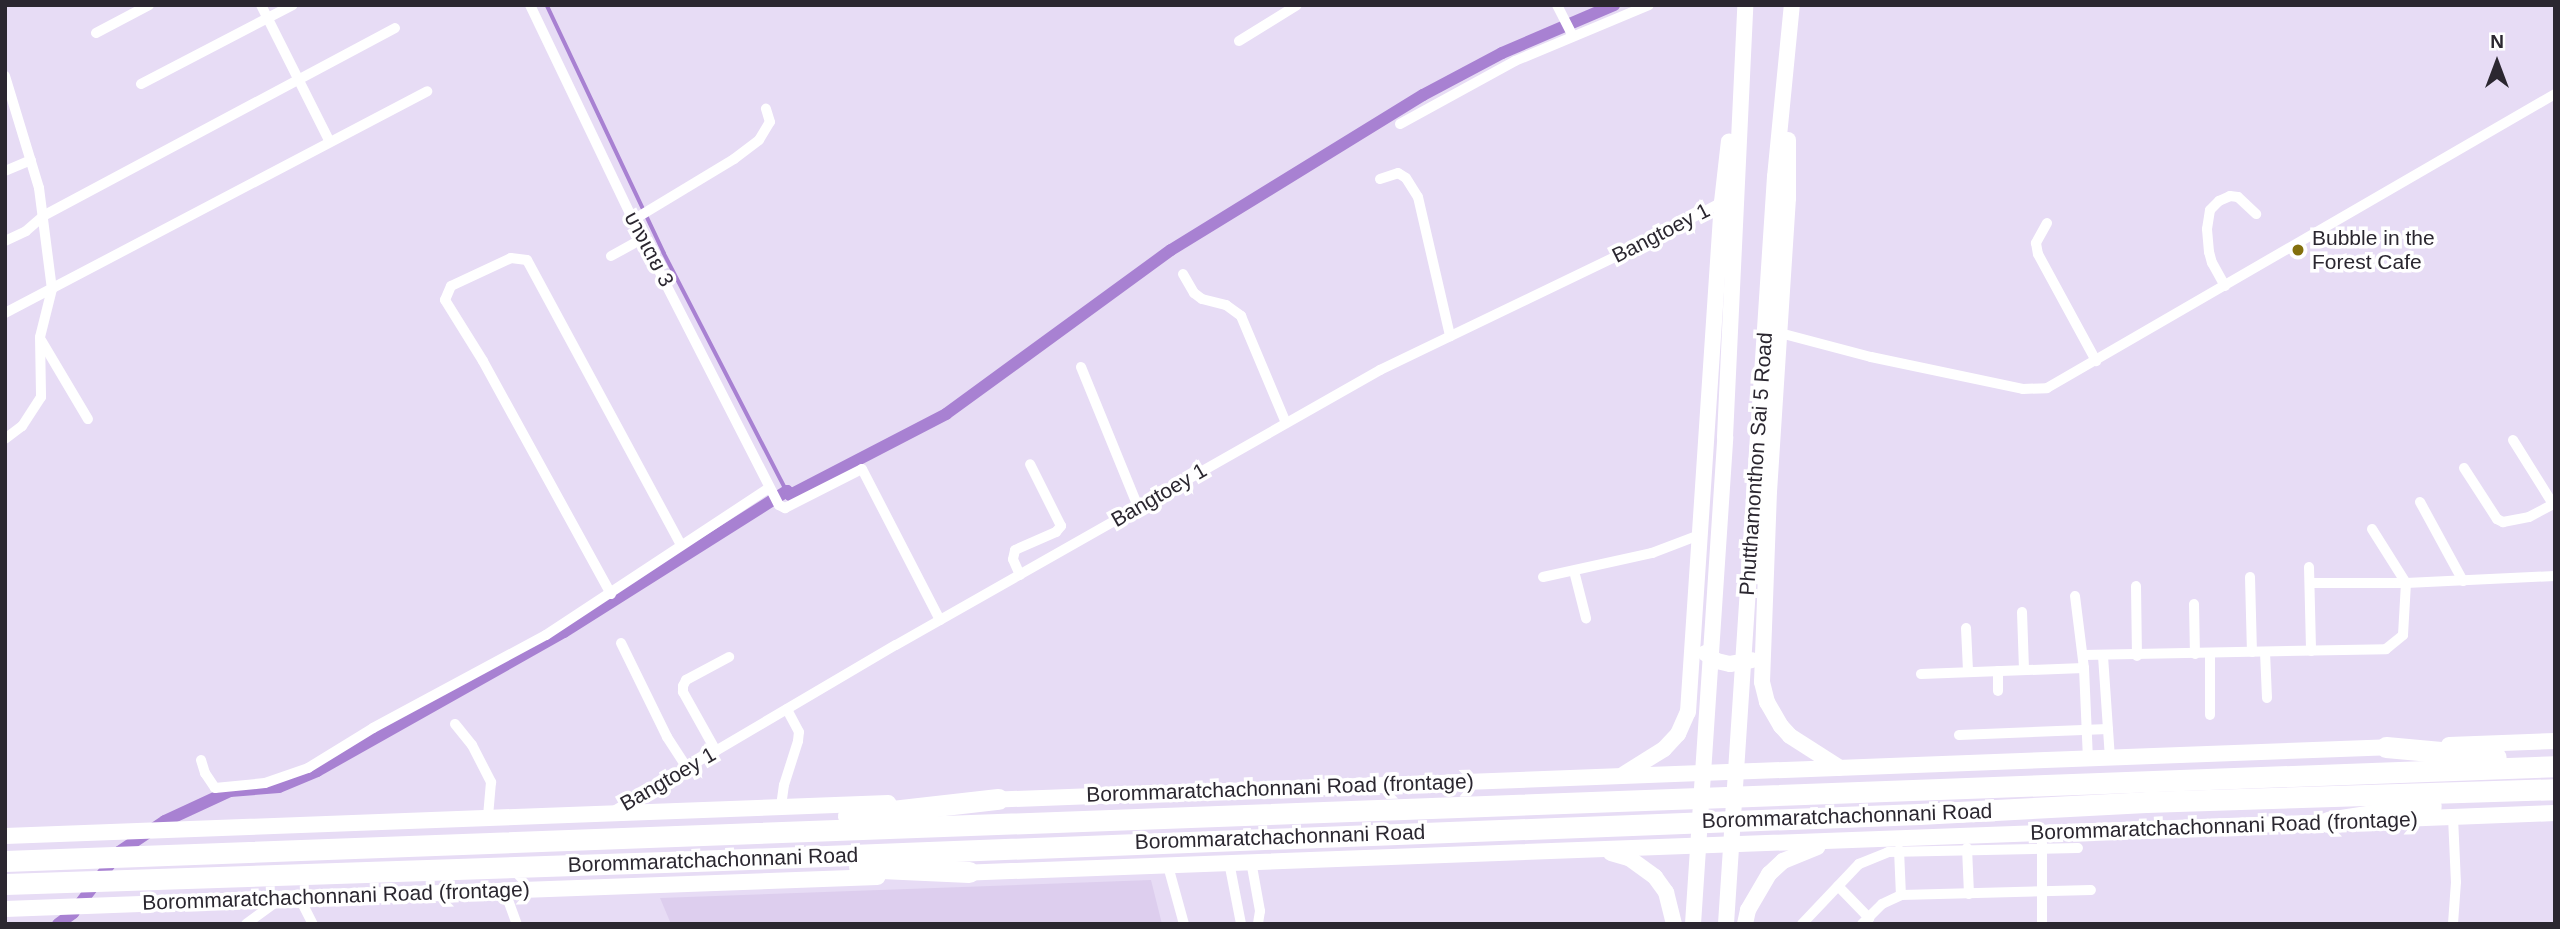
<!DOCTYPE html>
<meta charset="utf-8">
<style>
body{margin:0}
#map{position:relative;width:2560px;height:929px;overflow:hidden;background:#e7dcf5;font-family:Arial,"Noto Sans Thai",sans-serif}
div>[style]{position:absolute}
.built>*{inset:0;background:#ddceee}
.stream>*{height:3.5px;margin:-1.75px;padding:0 1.75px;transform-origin:1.75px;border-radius:1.75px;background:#a881d2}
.canal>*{height:12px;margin:-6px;padding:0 6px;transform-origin:6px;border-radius:6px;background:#a881d2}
.street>*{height:10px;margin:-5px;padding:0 5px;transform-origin:5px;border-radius:5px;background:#fff}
.secondary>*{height:16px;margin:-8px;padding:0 8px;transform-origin:8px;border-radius:8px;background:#fff}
.highway>*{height:21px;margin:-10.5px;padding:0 10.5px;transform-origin:10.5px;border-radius:10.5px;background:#fff}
.dots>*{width:19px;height:19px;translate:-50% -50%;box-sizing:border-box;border:4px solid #fff;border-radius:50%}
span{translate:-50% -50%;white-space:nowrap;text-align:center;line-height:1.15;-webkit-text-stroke:7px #fff;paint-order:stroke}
.street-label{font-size:21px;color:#2b2730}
.poi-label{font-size:21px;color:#2b2730}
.left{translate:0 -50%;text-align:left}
.frame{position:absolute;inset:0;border:7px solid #2b2730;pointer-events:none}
.north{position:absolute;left:2462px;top:28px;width:70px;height:70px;-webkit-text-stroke:5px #fff;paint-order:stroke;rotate:0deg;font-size:19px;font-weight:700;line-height:28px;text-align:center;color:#2b2730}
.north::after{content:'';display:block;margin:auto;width:24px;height:32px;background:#2b2730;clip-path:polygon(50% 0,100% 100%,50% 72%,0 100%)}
</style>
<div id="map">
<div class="built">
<i style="clip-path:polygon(1151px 880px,1162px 924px,671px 924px,660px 898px)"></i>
</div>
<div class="stream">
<i style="left:547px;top:5px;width:274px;rotate:64.7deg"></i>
<i style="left:664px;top:253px;width:268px;rotate:62.7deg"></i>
</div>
<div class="canal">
<i style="left:58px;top:924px;width:19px;rotate:-36deg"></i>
<i style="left:73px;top:913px;width:76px;rotate:-53deg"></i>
<i style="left:119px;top:852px;width:55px;rotate:-34deg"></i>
<i style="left:165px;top:821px;width:72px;rotate:-24.8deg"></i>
<i style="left:230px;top:791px;width:49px;rotate:-4.7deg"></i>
<i style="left:279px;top:787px;width:41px;rotate:-22.8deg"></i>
<i style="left:317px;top:771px;width:283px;rotate:-29.4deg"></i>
<i style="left:564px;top:632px;width:264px;rotate:-32.3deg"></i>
<i style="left:787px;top:491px;width:5px;rotate:53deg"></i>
<i style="left:790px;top:495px;width:176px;rotate:-27.4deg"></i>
<i style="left:946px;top:414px;width:278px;rotate:-36.1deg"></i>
<i style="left:1171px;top:250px;width:296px;rotate:-31.6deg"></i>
<i style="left:1423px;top:95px;width:89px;rotate:-28deg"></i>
<i style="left:1502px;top:53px;width:122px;rotate:-23.2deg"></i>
</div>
<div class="street">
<i style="left:261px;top:5px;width:153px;rotate:63.3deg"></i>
<i style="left:530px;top:5px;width:238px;rotate:64.4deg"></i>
<i style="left:633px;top:220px;width:320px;rotate:62.9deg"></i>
<i style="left:779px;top:505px;width:7px;rotate:27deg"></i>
<i style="left:785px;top:508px;width:86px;rotate:-26.9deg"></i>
<i style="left:862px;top:469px;width:170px;rotate:62.7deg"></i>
<i style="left:1557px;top:5px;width:35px;rotate:63deg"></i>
<i style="left:96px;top:33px;width:60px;rotate:-27.8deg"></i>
<i style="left:1239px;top:41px;width:68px;rotate:-31.8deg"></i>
<i style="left:5px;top:76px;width:117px;rotate:73.1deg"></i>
<i style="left:39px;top:188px;width:102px;rotate:82.7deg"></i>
<i style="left:52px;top:289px;width:49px;rotate:104deg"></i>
<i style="left:40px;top:337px;width:60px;rotate:89deg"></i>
<i style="left:41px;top:397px;width:35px;rotate:123deg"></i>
<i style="left:22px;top:426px;width:21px;rotate:143deg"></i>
<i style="left:141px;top:84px;width:171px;rotate:-27.5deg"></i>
<i style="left:1400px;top:124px;width:131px;rotate:-28.7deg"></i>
<i style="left:1515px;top:61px;width:145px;rotate:-22.7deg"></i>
<i style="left:5px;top:171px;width:28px;rotate:-23deg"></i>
<i style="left:1380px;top:179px;width:19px;rotate:-18deg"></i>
<i style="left:1398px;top:173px;width:9px;rotate:32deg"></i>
<i style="left:1406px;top:178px;width:22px;rotate:58deg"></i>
<i style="left:1418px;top:197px;width:143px;rotate:77deg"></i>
<i style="left:633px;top:220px;width:118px;rotate:-31.1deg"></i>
<i style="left:734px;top:159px;width:31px;rotate:-37deg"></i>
<i style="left:759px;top:140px;width:21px;rotate:-59deg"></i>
<i style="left:770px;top:122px;width:14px;rotate:-107deg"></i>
<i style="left:2047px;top:223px;width:23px;rotate:119deg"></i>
<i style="left:2036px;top:243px;width:11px;rotate:80deg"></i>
<i style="left:2038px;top:254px;width:122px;rotate:61.5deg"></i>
<i style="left:5px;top:241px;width:23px;rotate:-25deg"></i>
<i style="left:26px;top:231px;width:23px;rotate:-41deg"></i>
<i style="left:43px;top:216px;width:399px;rotate:-28.1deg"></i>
<i style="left:611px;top:256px;width:37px;rotate:-29deg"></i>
<i style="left:1183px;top:274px;width:22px;rotate:60deg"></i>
<i style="left:1194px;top:293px;width:10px;rotate:37deg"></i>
<i style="left:1202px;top:299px;width:25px;rotate:14deg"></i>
<i style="left:1226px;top:305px;width:19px;rotate:36deg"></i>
<i style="left:1241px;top:316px;width:116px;rotate:67.2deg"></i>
<i style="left:2225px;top:286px;width:26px;rotate:-119deg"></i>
<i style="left:2212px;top:263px;width:11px;rotate:-105deg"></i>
<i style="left:2209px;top:252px;width:23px;rotate:-95deg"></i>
<i style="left:2207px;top:229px;width:19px;rotate:-81deg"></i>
<i style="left:2210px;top:210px;width:13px;rotate:-45deg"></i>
<i style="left:2219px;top:201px;width:12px;rotate:-24deg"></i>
<i style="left:2230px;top:196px;width:8px;rotate:7deg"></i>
<i style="left:2238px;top:197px;width:25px;rotate:43deg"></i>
<i style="left:5px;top:313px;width:477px;rotate:-27.7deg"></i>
<i style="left:1780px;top:333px;width:94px;rotate:14.8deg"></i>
<i style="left:1871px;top:357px;width:155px;rotate:11.9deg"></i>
<i style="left:2023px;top:389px;width:24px;rotate:-2deg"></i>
<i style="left:2047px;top:388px;width:587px;rotate:-30.06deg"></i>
<i style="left:41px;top:340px;width:92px;rotate:59.3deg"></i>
<i style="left:1081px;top:367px;width:151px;rotate:67.8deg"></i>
<i style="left:2513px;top:440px;width:75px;rotate:58deg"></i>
<i style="left:2464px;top:468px;width:61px;rotate:57.1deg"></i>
<i style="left:2497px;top:519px;width:7px;rotate:27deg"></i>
<i style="left:2503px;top:522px;width:26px;rotate:-11deg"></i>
<i style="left:2529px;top:517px;width:30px;rotate:-28deg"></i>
<i style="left:2420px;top:502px;width:90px;rotate:61.4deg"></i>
<i style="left:2372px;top:529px;width:64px;rotate:57.8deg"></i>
<i style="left:2309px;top:567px;width:84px;rotate:88.6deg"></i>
<i style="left:1574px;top:571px;width:49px;rotate:75.7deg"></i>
<i style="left:1020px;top:575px;width:17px;rotate:-114deg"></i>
<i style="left:1013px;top:559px;width:9px;rotate:-77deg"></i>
<i style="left:1015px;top:550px;width:45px;rotate:-23.7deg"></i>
<i style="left:1056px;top:532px;width:8px;rotate:-50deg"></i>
<i style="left:1061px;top:526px;width:69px;rotate:-116.6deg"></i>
<i style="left:1543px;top:577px;width:112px;rotate:-12.4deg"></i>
<i style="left:1652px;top:553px;width:53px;rotate:-20.8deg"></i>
<i style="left:2250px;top:577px;width:75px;rotate:88.5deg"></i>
<i style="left:2310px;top:583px;width:96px"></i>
<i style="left:2136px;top:586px;width:70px;rotate:89.2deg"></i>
<i style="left:611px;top:594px;width:266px;rotate:-118.8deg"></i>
<i style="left:483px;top:361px;width:72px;rotate:-121.9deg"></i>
<i style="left:445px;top:300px;width:15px;rotate:-67deg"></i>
<i style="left:451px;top:286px;width:66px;rotate:-25deg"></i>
<i style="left:511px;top:258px;width:16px;rotate:7deg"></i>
<i style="left:527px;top:260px;width:324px;rotate:61.6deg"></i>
<i style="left:2075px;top:596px;width:73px;rotate:82.9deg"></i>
<i style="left:2084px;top:668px;width:91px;rotate:87.5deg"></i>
<i style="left:2194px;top:604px;width:50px;rotate:88.9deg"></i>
<i style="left:2022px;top:612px;width:58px;rotate:88deg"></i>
<i style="left:1966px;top:628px;width:43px;rotate:87.3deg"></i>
<i style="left:621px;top:643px;width:105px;rotate:63.9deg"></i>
<i style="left:667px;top:737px;width:37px;rotate:57deg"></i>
<i style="left:2265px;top:652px;width:46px;rotate:87.5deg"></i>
<i style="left:2210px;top:654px;width:61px;rotate:90deg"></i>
<i style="left:2083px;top:655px;width:303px;rotate:-1.1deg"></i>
<i style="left:2386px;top:649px;width:22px;rotate:-39deg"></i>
<i style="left:2403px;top:635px;width:52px;rotate:-86.7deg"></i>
<i style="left:2406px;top:583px;width:149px;rotate:-2.7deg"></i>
<i style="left:2103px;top:656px;width:102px;rotate:86.1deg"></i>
<i style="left:1998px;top:671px;width:20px;rotate:90deg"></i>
<i style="left:1921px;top:674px;width:163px;rotate:-2.1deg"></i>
<i style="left:455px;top:724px;width:27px;rotate:51deg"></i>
<i style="left:472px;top:745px;width:42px;rotate:62.8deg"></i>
<i style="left:491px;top:782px;width:36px;rotate:95deg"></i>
<i style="left:1959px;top:735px;width:149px;rotate:-2.3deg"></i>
<i style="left:716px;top:751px;width:68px;rotate:-119.2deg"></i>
<i style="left:683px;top:692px;width:6px;rotate:-90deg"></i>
<i style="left:683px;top:686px;width:7px;rotate:-63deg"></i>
<i style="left:686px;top:680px;width:49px;rotate:-28.1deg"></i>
<i style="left:201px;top:760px;width:14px;rotate:73deg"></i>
<i style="left:205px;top:773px;width:18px;rotate:56deg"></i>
<i style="left:215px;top:788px;width:50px;rotate:-5.7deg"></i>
<i style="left:265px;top:783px;width:46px;rotate:-19.2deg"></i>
<i style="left:308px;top:768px;width:76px;rotate:-31.6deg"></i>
<i style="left:373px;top:728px;width:196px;rotate:-28.3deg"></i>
<i style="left:546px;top:635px;width:267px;rotate:-33.4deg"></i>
<i style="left:781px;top:806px;width:21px;rotate:-82deg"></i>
<i style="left:784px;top:785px;width:46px;rotate:-72.3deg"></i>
<i style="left:798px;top:741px;width:9px;rotate:-84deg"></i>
<i style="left:799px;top:732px;width:26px;rotate:-118deg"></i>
<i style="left:612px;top:812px;width:329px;rotate:-30.5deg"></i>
<i style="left:896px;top:645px;width:557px;rotate:-29.6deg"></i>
<i style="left:1380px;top:370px;width:311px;rotate:-25.7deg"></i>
<i style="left:1660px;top:235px;width:70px;rotate:-28deg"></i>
<i style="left:2453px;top:817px;width:65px;rotate:87.4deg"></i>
<i style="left:2456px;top:882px;width:42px;rotate:94.1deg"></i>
<i style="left:1967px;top:848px;width:46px;rotate:87.5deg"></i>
<i style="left:1899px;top:850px;width:45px;rotate:87.5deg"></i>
<i style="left:1251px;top:861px;width:51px;rotate:79.8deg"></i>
<i style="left:1260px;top:911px;width:13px;rotate:99deg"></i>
<i style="left:1229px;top:862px;width:63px;rotate:79deg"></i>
<i style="left:1168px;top:866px;width:60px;rotate:74.6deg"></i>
<i style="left:1838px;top:886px;width:45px;rotate:45.9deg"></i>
<i style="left:504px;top:889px;width:37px;rotate:70deg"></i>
<i style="left:299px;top:897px;width:30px;rotate:63deg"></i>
<i style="left:246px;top:924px;width:42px;rotate:-36.3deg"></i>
<i style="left:1802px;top:924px;width:83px;rotate:-46.5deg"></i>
<i style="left:1859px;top:864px;width:31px;rotate:-22deg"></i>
<i style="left:1888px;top:852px;width:190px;rotate:-1.2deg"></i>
<i style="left:1862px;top:924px;width:28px;rotate:-45deg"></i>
<i style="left:1882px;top:904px;width:21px;rotate:-25deg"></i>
<i style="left:1901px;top:895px;width:190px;rotate:-1.5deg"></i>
<i style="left:2042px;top:924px;width:81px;rotate:-90deg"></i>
</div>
<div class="secondary">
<i style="left:1788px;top:140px;width:58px;rotate:90deg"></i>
<i style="left:1788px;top:198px;width:294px;rotate:93.7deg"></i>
<i style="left:1769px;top:491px;width:191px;rotate:92.1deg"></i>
<i style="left:1762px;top:682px;width:21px;rotate:76deg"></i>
<i style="left:1767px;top:702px;width:28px;rotate:60deg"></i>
<i style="left:1781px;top:726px;width:13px;rotate:48deg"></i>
<i style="left:1790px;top:736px;width:59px;rotate:32.6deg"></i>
<i style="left:1705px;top:653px;width:14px;rotate:34deg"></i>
<i style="left:1717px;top:661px;width:13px;rotate:13deg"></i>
<i style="left:1730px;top:664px;width:22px;rotate:-10deg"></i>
<i style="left:2449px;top:745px;width:106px;rotate:-2.2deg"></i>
<i style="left:1624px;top:774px;width:47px;rotate:-32deg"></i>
<i style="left:1664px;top:749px;width:21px;rotate:-47deg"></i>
<i style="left:1678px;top:734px;width:24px;rotate:-66deg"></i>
<i style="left:1688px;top:712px;width:511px;rotate:-86.19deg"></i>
<i style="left:1722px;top:202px;width:61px;rotate:-83.5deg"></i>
<i style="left:987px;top:800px;width:1409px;rotate:-2.16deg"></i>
<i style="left:2400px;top:819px;width:155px;rotate:-2.2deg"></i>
<i style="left:5px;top:836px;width:884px;rotate:-2.14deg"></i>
<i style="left:1611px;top:853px;width:19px;rotate:16deg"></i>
<i style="left:1629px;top:858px;width:32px;rotate:36deg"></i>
<i style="left:1655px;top:877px;width:19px;rotate:54deg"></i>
<i style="left:1666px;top:892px;width:33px;rotate:76deg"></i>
<i style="left:959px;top:873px;width:1381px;rotate:-2.12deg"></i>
<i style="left:5px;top:909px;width:873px;rotate:-2.1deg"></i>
<i style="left:1693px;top:924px;width:488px;rotate:-86.2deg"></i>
<i style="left:1725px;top:437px;width:432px;rotate:-87.3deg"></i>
<i style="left:1726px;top:924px;width:749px;rotate:-86.25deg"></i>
<i style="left:1775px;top:177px;width:173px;rotate:-84.4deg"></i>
<i style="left:1745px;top:924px;width:14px;rotate:-78deg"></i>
<i style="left:1748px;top:910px;width:42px;rotate:-59.7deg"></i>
<i style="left:1769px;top:874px;width:19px;rotate:-43deg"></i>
<i style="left:1783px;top:861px;width:37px;rotate:-22deg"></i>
</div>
<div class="highway">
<i style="left:2386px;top:747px;width:110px;rotate:5.2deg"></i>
<i style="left:848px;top:816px;width:151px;rotate:-6.5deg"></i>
<i style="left:2328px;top:822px;width:104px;rotate:-8.8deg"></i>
<i style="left:5px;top:861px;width:2552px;rotate:-2.13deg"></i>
<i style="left:859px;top:867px;width:110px;rotate:2.6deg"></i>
<i style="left:5px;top:884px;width:690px;rotate:-1.91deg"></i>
<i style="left:695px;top:861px;width:1225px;rotate:-2.2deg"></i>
<i style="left:1919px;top:814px;width:227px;rotate:-3deg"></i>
<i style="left:2146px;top:802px;width:409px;rotate:-1.8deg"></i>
</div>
<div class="dots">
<i style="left:2298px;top:250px;background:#836f0d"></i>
</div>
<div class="street-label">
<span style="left:1661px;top:233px;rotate:-27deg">Bangtoey 1</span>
<span style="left:649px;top:249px;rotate:62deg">บางเตย 3</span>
<span style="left:1756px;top:464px;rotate:-86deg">Phutthamonthon Sai 5 Road</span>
<span style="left:1159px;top:495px;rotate:-30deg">Bangtoey 1</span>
<span style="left:668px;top:779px;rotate:-30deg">Bangtoey 1</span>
<span style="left:1280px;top:788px;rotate:-2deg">Borommaratchachonnani Road (frontage)</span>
<span style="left:1847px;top:816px;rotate:-2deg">Borommaratchachonnani Road</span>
<span style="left:2224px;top:826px;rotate:-2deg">Borommaratchachonnani Road (frontage)</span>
<span style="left:1280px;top:837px;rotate:-2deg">Borommaratchachonnani Road</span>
<span style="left:713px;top:860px;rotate:-2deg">Borommaratchachonnani Road</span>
<span style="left:336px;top:896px;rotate:-2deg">Borommaratchachonnani Road (frontage)</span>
</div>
<div class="poi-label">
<span class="left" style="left:2312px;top:250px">Bubble in the<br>Forest Cafe</span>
</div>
<div class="frame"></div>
<div class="north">N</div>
</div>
